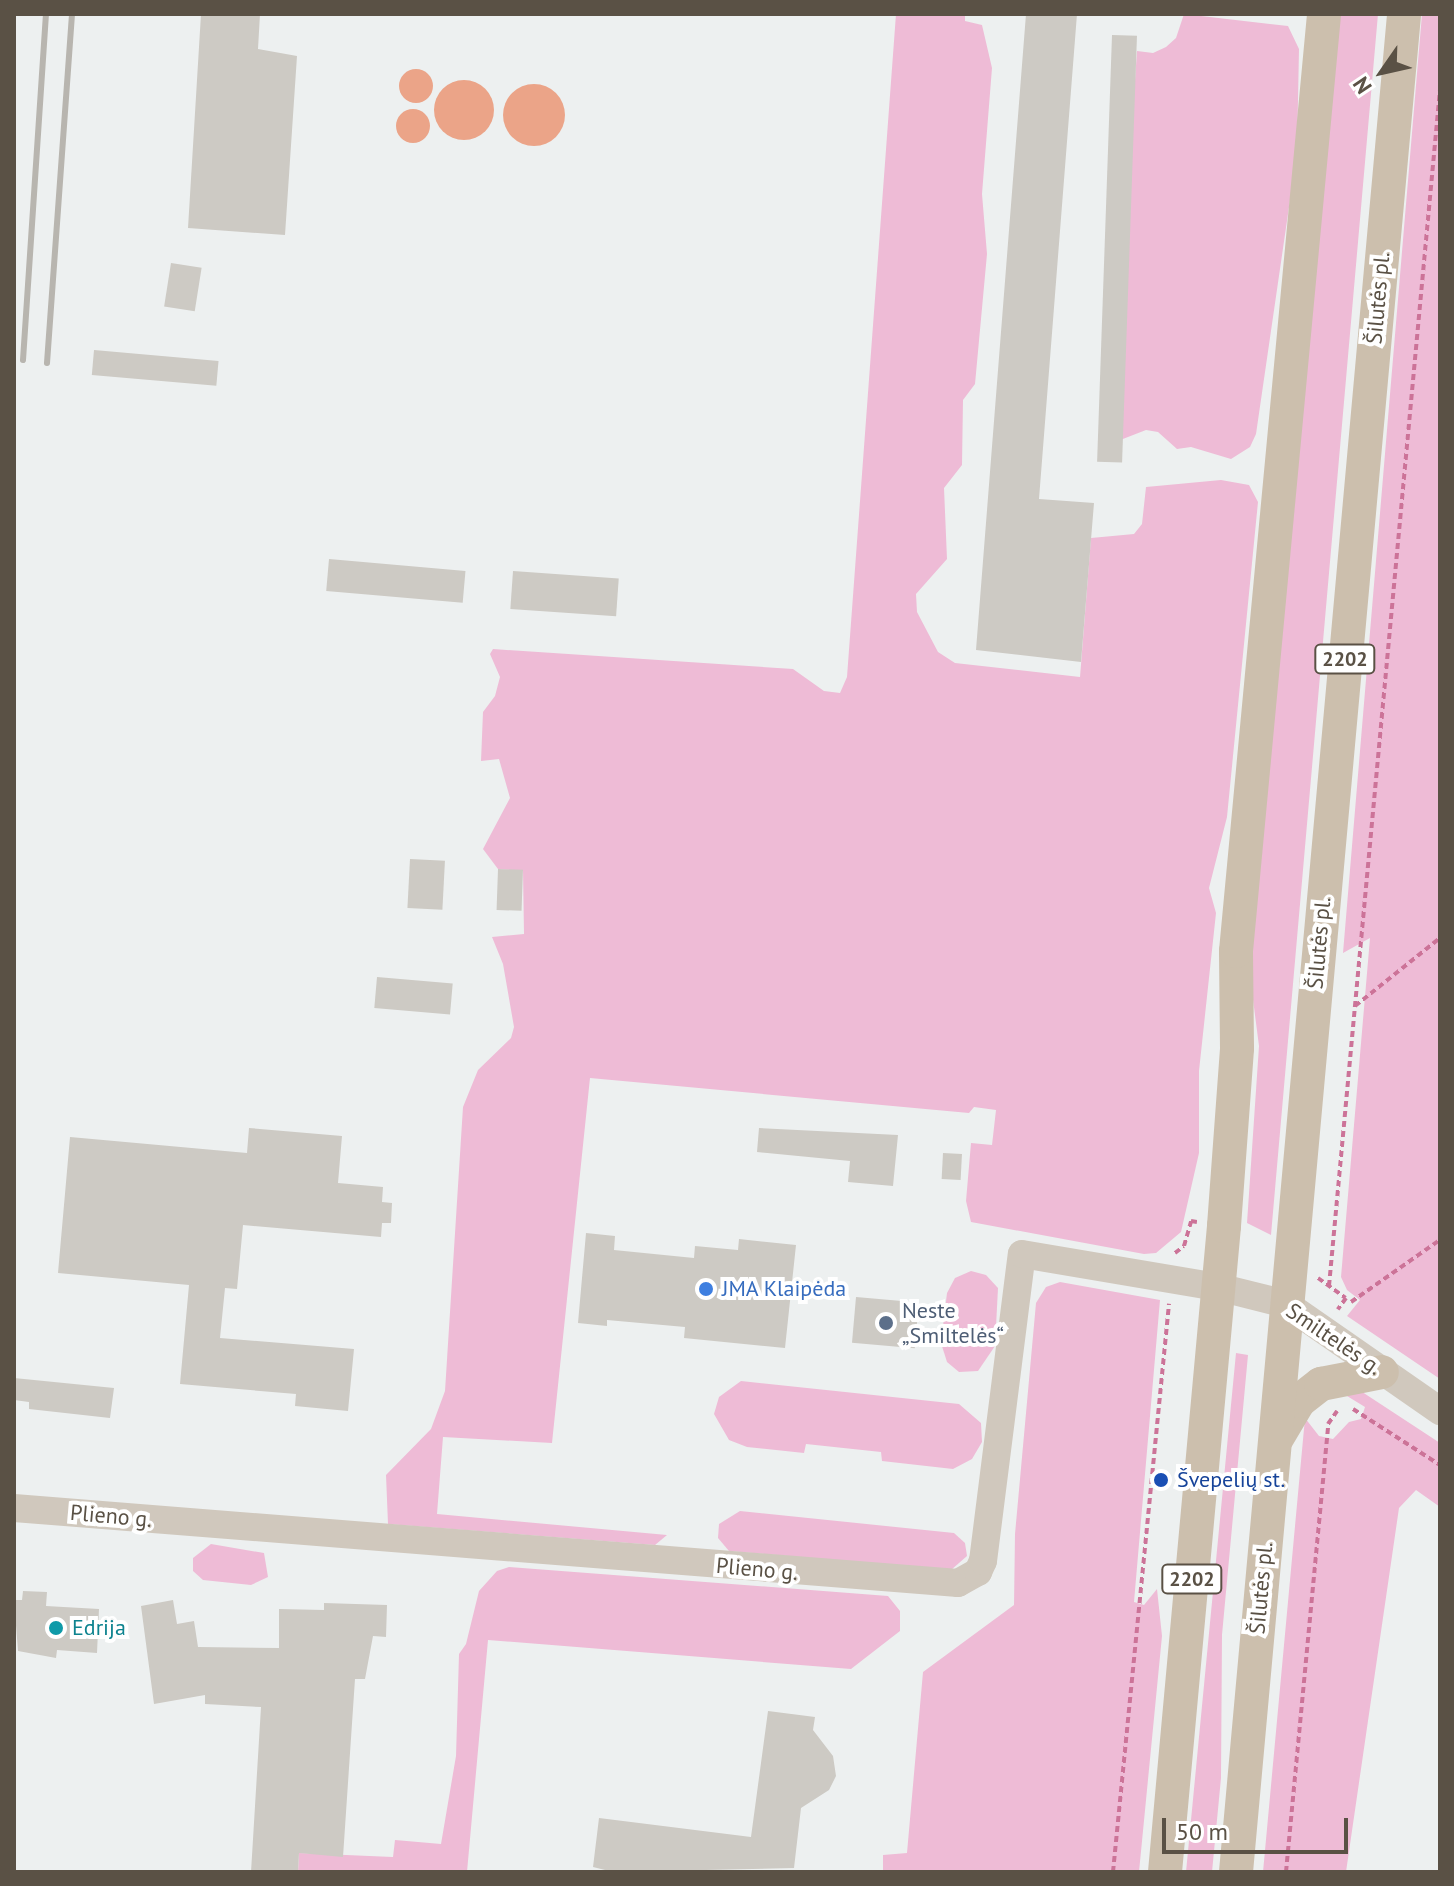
<!DOCTYPE html>
<meta charset="utf-8">
<style>
body{margin:0}
#map{position:relative;width:1454px;height:1886px;overflow:hidden;background:#edf0f0;font-family:"PT Sans",sans-serif}
div>[style]{position:absolute}
.green>*{inset:0;background:#eebbd6}
.water>*{inset:0;background:#eba488}
.round{border-radius:50%}
.building>*{inset:0;background:#cdcac4;transform-origin:0 0}
.path>*{height:4px;margin-top:-2px;transform-origin:0;background:repeating-linear-gradient(90deg,#cc7398 0 6px,transparent 0 10px)}
.minor>*{height:28px;margin:-14px;padding:0 14px;transform-origin:14px;border-radius:14px;background:#d0c8bd}
.major>*{height:34px;margin:-17px;padding:0 17px;transform-origin:17px;border-radius:17px;background:#ccbfad}
.rail>*{height:6px;margin:-3px;padding:0 3px;transform-origin:3px;border-radius:3px;background:#b8b5af}
.dots>*{width:22px;height:22px;translate:-50% -50%;box-sizing:border-box;border:4px solid #fff;border-radius:50%}
span{translate:-50% -50%;white-space:nowrap;text-align:center;line-height:1.15;-webkit-text-stroke:8px #fff;paint-order:stroke}
.shield-label span{padding:2px 6px;background:#fff;border:2px solid;border-radius:6px;-webkit-text-stroke-width:0}
.shield-label{font-size:20px;color:#5a5145;font-weight:700}
.street-label{font-size:22px;color:#5a5145}
.shop-label{font-size:22px;color:#366cbe}
.left{translate:0 -50%;text-align:left}
.service-label{font-size:22px;color:#4e5e75}
.transit-label{font-size:22px;color:#164399}
.culture-label{font-size:22px;color:#0d838f}
.frame{position:absolute;inset:0;border:16px solid #5a5145;pointer-events:none}
.north{position:absolute;left:1342px;top:32px;width:80px;height:80px;-webkit-text-stroke:6px #fff;paint-order:stroke;rotate:236deg;font-size:22px;font-weight:700;line-height:32px;text-align:center;color:#5a5145}
.north::after{content:'';display:block;margin:auto;width:28px;height:36px;background:#5a5145;clip-path:polygon(50% 0,100% 100%,50% 72%,0 100%)}
.scale{position:absolute;left:1162px;top:1818px;width:186px;height:36px;box-sizing:border-box;border:4px solid #5a5145;border-top:0;padding-left:10px;font-size:24px;line-height:28px;white-space:nowrap;color:#5a5145;-webkit-text-stroke:6px #fff;paint-order:stroke}
</style>
<div id="map">
<div class="green">
<i style="clip-path:polygon(896px 14px,965px 14px,965px 21px,982px 25px,992px 68px,982px 194px,987px 254px,975px 384px,963px 400px,962px 465px,944px 488px,947px 559px,916px 594px,917px 612px,938px 652px,955px 663px,1080px 677px,1091px 538px,1134px 534px,1142px 524px,1146px 487px,1221px 480px,1249px 485px,1258px 502px,1227px 817px,1209px 888px,1216px 913px,1199px 1071px,1199px 1153px,1181px 1232px,1156px 1253px,1144px 1254px,971px 1222px,966px 1201px,971px 1143px,992px 1145px,996px 1110px,974px 1107px,969px 1113px,590px 1078px,552px 1443px,443px 1437px,437px 1514px,667px 1535px,655px 1545px,388px 1524px,386px 1475px,431px 1429px,445px 1391px,463px 1107px,478px 1070px,511px 1038px,514px 1027px,503px 964px,492px 937px,524px 934px,523px 871px,498px 869px,483px 849px,510px 798px,499px 759px,481px 761px,483px 712px,495px 696px,500px 677px,490px 654px,493px 649px,793px 669px,824px 691px,840px 693px,847px 677px)"></i>
<i style="clip-path:polygon(1184px 14px,1288px 26px,1299px 49px,1297px 152px,1256px 434px,1250px 447px,1231px 459px,1191px 447px,1177px 449px,1158px 432px,1146px 430px,1110px 444px,1137px 51px,1153px 53px,1166px 47px,1176px 38px)"></i>
<i style="clip-path:polygon(1334px 14px,1378px 14px,1271px 1235px,1247px 1223px,1259px 1046px,1248px 961px)"></i>
<i style="clip-path:polygon(1422px 14px,1440px 14px,1440px 1379px,1347px 1316px,1360px 1300px,1347px 1290px,1341px 1277px,1370px 938px,1343px 953px)"></i>
<i style="clip-path:polygon(971px 1271px,986px 1275px,998px 1288px,995px 1346px,978px 1371px,959px 1372px,947px 1362px,941px 1343px,947px 1293px,955px 1278px)"></i>
<i style="clip-path:polygon(1060px 1282px,1160px 1300px,1134px 1602px,1144px 1605px,1157px 1589px,1162px 1636px,1139px 1872px,883px 1872px,883px 1855px,907px 1853px,923px 1672px,1014px 1605px,1015px 1534px,1036px 1303px,1046px 1287px)"></i>
<i style="clip-path:polygon(1236px 1353px,1248px 1355px,1222px 1635px,1221px 1778px,1212px 1872px,1186px 1872px)"></i>
<i style="clip-path:polygon(741px 1381px,959px 1404px,981px 1423px,982px 1442px,972px 1459px,953px 1469px,882px 1461px,881px 1452px,806px 1444px,804px 1453px,747px 1447px,729px 1440px,714px 1414px,719px 1397px)"></i>
<i style="clip-path:polygon(1350px 1384px,1440px 1443px,1440px 1507px,1416px 1490px,1399px 1508px,1346px 1872px,1263px 1872px,1305px 1418px,1319px 1436px,1333px 1439px,1349px 1422px,1361px 1419px,1365px 1407px,1334px 1388px)"></i>
<i style="clip-path:polygon(740px 1511px,954px 1533px,965px 1543px,967px 1556px,951px 1570px,729px 1551px,718px 1538px,719px 1524px)"></i>
<i style="clip-path:polygon(211px 1544px,264px 1553px,268px 1577px,251px 1585px,203px 1580px,193px 1571px,193px 1558px)"></i>
<i style="clip-path:polygon(509px 1567px,888px 1596px,900px 1611px,900px 1631px,851px 1669px,488px 1640px,467px 1872px,298px 1872px,299px 1853px,393px 1857px,395px 1840px,441px 1844px,456px 1756px,459px 1654px,466px 1644px,479px 1591px,497px 1571px)"></i>
</div>
<div class="water">
<i class="round" style="left:399px;top:69px;width:34px;height:34px"></i>
<i class="round" style="left:434px;top:80px;width:60px;height:60px"></i>
<i class="round" style="left:503px;top:84px;width:62px;height:62px"></i>
<i class="round" style="left:396px;top:109px;width:34px;height:34px"></i>
</div>
<div class="building">
<i style="clip-path:polygon(201px 14px,260px 14px,258px 49px,297px 56px,285px 235px,188px 228px)"></i>
<i style="clip-path:polygon(1026px 14px,1077px 14px,1039px 499px,1094px 503px,1081px 662px,976px 650px)"></i>
<i style="left:1112px;top:35px;width:25px;height:427px;rotate:2deg"></i>
<i style="left:171px;top:263px;width:31px;height:44px;rotate:9deg"></i>
<i style="left:94px;top:350px;width:125px;height:25px;rotate:5deg"></i>
<i style="left:329px;top:559px;width:137px;height:32px;rotate:5deg"></i>
<i style="left:513px;top:571px;width:106px;height:38px;rotate:4deg"></i>
<i style="left:410px;top:859px;width:35px;height:49px;rotate:3deg"></i>
<i style="left:498px;top:869px;width:25px;height:41px;rotate:2deg"></i>
<i style="left:377px;top:977px;width:76px;height:31px;rotate:5deg"></i>
<i style="clip-path:polygon(249px 1128px,342px 1136px,338px 1183px,383px 1187px,382px 1202px,392px 1203px,391px 1223px,382px 1223px,381px 1237px,243px 1225px,237px 1289px,225px 1288px,220px 1338px,354px 1349px,348px 1411px,295px 1406px,296px 1394px,180px 1384px,189px 1285px,58px 1273px,70px 1137px,247px 1153px)"></i>
<i style="clip-path:polygon(759px 1128px,898px 1135px,893px 1186px,848px 1182px,850px 1161px,757px 1152px)"></i>
<i style="left:943px;top:1153px;width:19px;height:26px;rotate:3deg"></i>
<i style="clip-path:polygon(586px 1233px,615px 1236px,614px 1250px,694px 1258px,695px 1246px,738px 1250px,739px 1239px,796px 1245px,785px 1348px,684px 1338px,685px 1327px,607px 1320px,607px 1326px,578px 1323px)"></i>
<i style="left:856px;top:1297px;width:63px;height:46px;rotate:5deg"></i>
<i style="clip-path:polygon(14px 1378px,114px 1388px,110px 1418px,29px 1409px,29px 1402px,14px 1400px)"></i>
<i style="clip-path:polygon(23px 1591px,47px 1592px,46px 1606px,99px 1609px,97px 1653px,57px 1650px,56px 1658px,18px 1651px,14px 1600px,22px 1600px)"></i>
<i style="clip-path:polygon(173px 1600px,177px 1624px,194px 1621px,198px 1647px,279px 1648px,279px 1609px,324px 1610px,324px 1603px,387px 1605px,386px 1637px,373px 1636px,365px 1679px,355px 1679px,343px 1857px,299px 1853px,298px 1872px,251px 1872px,261px 1707px,205px 1704px,205px 1695px,154px 1704px,141px 1606px)"></i>
<i style="clip-path:polygon(768px 1711px,815px 1717px,813px 1730px,833px 1756px,836px 1776px,829px 1790px,801px 1808px,794px 1868px,613px 1872px,593px 1867px,599px 1818px,751px 1837px)"></i>
</div>
<div class="path">
<i style="left:1355px;top:1006px;width:109px;rotate:-38.7deg"></i>
<i style="left:1175px;top:1253px;width:11px;rotate:-38deg"></i>
<i style="left:1184px;top:1246px;width:26px;rotate:-74deg"></i>
<i style="left:1191px;top:1221px;width:6px;rotate:9deg"></i>
<i style="left:1318px;top:1278px;width:34px;rotate:36deg"></i>
<i style="left:1346px;top:1298px;width:14px;rotate:126deg"></i>
<i style="left:1329px;top:1286px;width:1202px;rotate:-84.7deg"></i>
<i style="left:1351px;top:1302px;width:108px;rotate:-34.9deg"></i>
<i style="left:1353px;top:1409px;width:103px;rotate:32.8deg"></i>
<i style="left:1113px;top:1872px;width:571px;rotate:-84.37deg"></i>
<i style="left:1286px;top:1872px;width:450px;rotate:-84.6deg"></i>
<i style="left:1328px;top:1424px;width:16px;rotate:-55deg"></i>
</div>
<div class="minor">
<i style="left:14px;top:1508px;width:947px;rotate:4.54deg"></i>
<i style="left:958px;top:1583px;width:23px;rotate:-29deg"></i>
<i style="left:978px;top:1572px;width:12px;rotate:-66deg"></i>
<i style="left:983px;top:1561px;width:309px;rotate:-82.8deg"></i>
<i style="left:1022px;top:1254px;width:199px;rotate:9.6deg"></i>
<i style="left:1218px;top:1287px;width:70px;rotate:14deg"></i>
<i style="left:1286px;top:1304px;width:188px;rotate:34.8deg"></i>
</div>
<div class="major">
<i style="left:1277px;top:1438px;width:43px;rotate:-59.3deg"></i>
<i style="left:1299px;top:1401px;width:28px;rotate:-38deg"></i>
<i style="left:1321px;top:1384px;width:62px;rotate:-11.1deg"></i>
<i style="left:1165px;top:1872px;width:649px;rotate:-84.78deg"></i>
<i style="left:1224px;top:1226px;width:178px;rotate:-85.8deg"></i>
<i style="left:1237px;top:1048px;width:97px;rotate:-90.6deg"></i>
<i style="left:1236px;top:951px;width:941px;rotate:-84.63deg"></i>
<i style="left:1236px;top:1872px;width:1866px;rotate:-84.83deg"></i>
</div>
<div class="rail">
<i style="left:23px;top:360px;width:347px;rotate:-86.2deg"></i>
<i style="left:47px;top:363px;width:350px;rotate:-85.9deg"></i>
</div>
<div class="dots">
<i style="left:706px;top:1289px;background:#3f7fe0"></i>
<i style="left:886px;top:1323px;background:#5c6f8a"></i>
<i style="left:1161px;top:1480px;background:#1a4fb4"></i>
<i style="left:56px;top:1628px;background:#0f9aa8"></i>
</div>
<div class="shield-label">
<span style="left:1345px;top:659px">2202</span>
<span style="left:1192px;top:1579px">2202</span>
</div>
<div class="street-label">
<span style="left:1378px;top:298px;rotate:-85deg">Šilutės pl.</span>
<span style="left:1319px;top:943px;rotate:-85deg">Šilutės pl.</span>
<span style="left:1334px;top:1339px;rotate:34deg">Smiltelės g.</span>
<span style="left:111px;top:1516px;rotate:5deg">Plieno g.</span>
<span style="left:757px;top:1569px;rotate:5deg">Plieno g.</span>
<span style="left:1261px;top:1588px;rotate:-85deg">Šilutės pl.</span>
</div>
<div class="shop-label">
<span class="left" style="left:722px;top:1289px">JMA Klaipėda</span>
</div>
<div class="service-label">
<span class="left" style="left:902px;top:1323px">Neste<br>„Smiltelės“</span>
</div>
<div class="transit-label">
<span class="left" style="left:1177px;top:1480px">Švepelių st.</span>
</div>
<div class="culture-label">
<span class="left" style="left:72px;top:1628px">Edrija</span>
</div>
<div class="frame"></div>
<div class="north">N</div>
<div class="scale">50 m</div>
</div>
